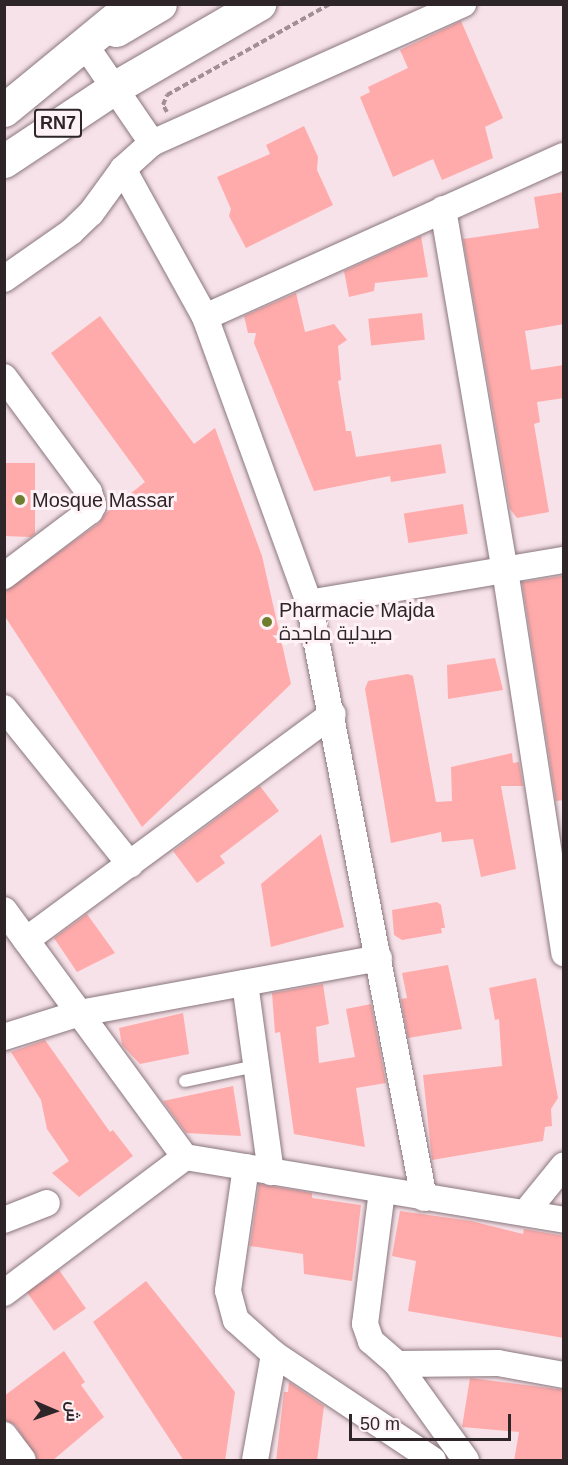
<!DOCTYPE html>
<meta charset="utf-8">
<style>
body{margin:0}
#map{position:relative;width:568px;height:1465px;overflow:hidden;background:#f7e2e9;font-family:Helvetica,Cairo,sans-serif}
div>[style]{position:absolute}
.building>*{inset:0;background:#ffabab;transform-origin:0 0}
.path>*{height:4px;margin-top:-2px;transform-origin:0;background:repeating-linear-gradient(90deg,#a09096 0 6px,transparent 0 9px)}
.roads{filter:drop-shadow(0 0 2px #8a777e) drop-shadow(0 0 2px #8a777e)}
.lane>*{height:12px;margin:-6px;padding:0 6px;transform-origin:6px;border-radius:6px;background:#fff}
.street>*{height:26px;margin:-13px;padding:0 13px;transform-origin:13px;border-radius:13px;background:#fff}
.highway>*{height:33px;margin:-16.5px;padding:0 16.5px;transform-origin:16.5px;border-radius:16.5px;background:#fff}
.dots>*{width:16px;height:16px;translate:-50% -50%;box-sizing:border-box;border:3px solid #fff2f6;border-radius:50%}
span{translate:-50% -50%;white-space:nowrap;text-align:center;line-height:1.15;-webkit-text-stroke:6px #fff2f6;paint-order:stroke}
.shield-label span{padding:2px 4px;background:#fff2f6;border:2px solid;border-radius:4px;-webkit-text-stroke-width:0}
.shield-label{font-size:18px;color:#2d2528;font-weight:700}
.poi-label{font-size:20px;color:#2d2528}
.left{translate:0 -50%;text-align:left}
.frame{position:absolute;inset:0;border:6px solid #2d2528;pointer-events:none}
.north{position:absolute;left:24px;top:1381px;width:60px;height:60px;-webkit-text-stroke:4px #fff2f6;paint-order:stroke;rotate:92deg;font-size:16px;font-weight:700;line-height:24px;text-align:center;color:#2d2528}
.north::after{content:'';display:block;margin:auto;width:21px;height:27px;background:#2d2528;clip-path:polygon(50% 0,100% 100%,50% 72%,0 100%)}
.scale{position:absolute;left:349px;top:1414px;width:162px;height:27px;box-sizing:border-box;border:3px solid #2d2528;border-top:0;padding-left:8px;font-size:18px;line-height:21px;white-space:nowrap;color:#2d2528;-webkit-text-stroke:4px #fff2f6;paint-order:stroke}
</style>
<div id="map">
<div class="building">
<i style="clip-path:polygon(461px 21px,503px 118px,485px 127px,493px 158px,442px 180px,433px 159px,393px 177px,360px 97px,370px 92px,368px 87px,408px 68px,400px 50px)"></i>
<i style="clip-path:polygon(304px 126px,318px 157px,317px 170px,333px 205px,246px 248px,229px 216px,231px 209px,217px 177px,270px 154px,266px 145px)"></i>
<i style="clip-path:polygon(564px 192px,564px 324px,525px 331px,531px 370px,564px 365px,564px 398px,537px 402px,540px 422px,534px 424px,549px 512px,517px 518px,510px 509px,463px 239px,539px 228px,534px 197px)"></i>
<i style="clip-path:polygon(421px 236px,428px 277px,375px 283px,374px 291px,349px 297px,344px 271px)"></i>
<i style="clip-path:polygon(296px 293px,305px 332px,334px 324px,347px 340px,338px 346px,341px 380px,338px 381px,346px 431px,351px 431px,356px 457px,441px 444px,446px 473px,391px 482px,390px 476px,314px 491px,254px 343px,256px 333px,248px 333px,244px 316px)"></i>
<i style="left:422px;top:313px;width:27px;height:54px;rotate:84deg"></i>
<i style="clip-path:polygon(100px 316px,194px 444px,215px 428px,262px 556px,291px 684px,142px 827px,4px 615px,4px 592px,99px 523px,106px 513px,145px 482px,51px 353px)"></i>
<i style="clip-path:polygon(4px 463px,35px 463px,35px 534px,31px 537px,4px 536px)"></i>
<i style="left:463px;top:504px;width:30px;height:60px;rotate:81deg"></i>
<i style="clip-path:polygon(562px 576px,564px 800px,556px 801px,522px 582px)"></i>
<i style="clip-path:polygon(495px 658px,503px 690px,448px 699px,447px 665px)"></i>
<i style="clip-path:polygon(408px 674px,413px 676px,436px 802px,452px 801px,451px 767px,512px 753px,513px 763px,519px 762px,523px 786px,501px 786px,516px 869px,481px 877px,473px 839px,442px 842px,441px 832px,391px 843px,365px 689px,368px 681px)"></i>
<i style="clip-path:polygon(260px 786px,279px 811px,220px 856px,225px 863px,197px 883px,173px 851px)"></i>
<i style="clip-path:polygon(321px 834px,344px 927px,271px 947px,261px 884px)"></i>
<i style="clip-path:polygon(437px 902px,441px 905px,445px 928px,441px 928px,442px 933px,402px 940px,394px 935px,392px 910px)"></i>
<i style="clip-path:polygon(87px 914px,115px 953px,77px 972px,54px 938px)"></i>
<i style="clip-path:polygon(448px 965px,462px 1029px,408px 1038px,401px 999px,407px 998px,402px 973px)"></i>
<i style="clip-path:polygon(536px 978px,558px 1098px,551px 1109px,552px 1126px,545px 1127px,543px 1141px,432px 1160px,423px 1075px,502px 1066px,499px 1019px,495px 1020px,489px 988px)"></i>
<i style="clip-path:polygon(323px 984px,329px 1024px,316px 1027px,319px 1063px,355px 1057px,346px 1009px,371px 1004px,386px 1083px,356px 1088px,365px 1147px,294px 1134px,280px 1032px,275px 1033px,272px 993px)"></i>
<i style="clip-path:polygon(183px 1013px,189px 1054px,140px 1064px,122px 1045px,119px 1028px)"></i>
<i style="clip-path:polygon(45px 1040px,110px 1132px,113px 1130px,133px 1156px,79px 1197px,52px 1173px,69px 1161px,47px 1129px,41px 1100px,11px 1052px)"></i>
<i style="clip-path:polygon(233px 1086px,241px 1136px,186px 1133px,163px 1101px)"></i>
<i style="clip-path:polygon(259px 1184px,312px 1193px,312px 1198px,361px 1205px,352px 1281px,304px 1274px,303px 1254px,250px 1246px)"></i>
<i style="clip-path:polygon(400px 1211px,471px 1221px,523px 1234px,524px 1229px,564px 1236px,564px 1338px,408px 1311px,416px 1261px,392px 1256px)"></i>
<i style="left:59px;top:1270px;width:47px;height:39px;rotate:55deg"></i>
<i style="clip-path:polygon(146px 1281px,235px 1392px,225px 1461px,184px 1461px,93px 1322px)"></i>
<i style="clip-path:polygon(64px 1351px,85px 1382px,81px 1385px,104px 1417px,52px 1461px,38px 1461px,16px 1426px,4px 1420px,4px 1396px)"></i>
<i style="clip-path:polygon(470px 1378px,564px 1390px,564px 1461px,514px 1461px,519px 1432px,462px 1427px)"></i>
<i style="clip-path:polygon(289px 1382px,324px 1406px,317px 1461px,276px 1461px,284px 1392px,288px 1392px)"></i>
</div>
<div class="path">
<i style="left:167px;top:112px;width:8px;rotate:-120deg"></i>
<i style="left:163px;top:105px;width:11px;rotate:-68deg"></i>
<i style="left:167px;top:95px;width:187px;rotate:-29.2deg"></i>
</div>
<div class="roads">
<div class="lane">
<i style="left:185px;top:1081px;width:73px;rotate:-11.9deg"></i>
</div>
<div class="street">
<i style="left:85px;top:45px;width:119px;rotate:55.6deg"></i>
<i style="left:123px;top:169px;width:169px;rotate:61deg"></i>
<i style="left:205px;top:317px;width:304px;rotate:70deg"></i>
<i style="left:309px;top:603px;width:606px;rotate:79.06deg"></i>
<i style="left:443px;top:209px;width:366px;rotate:80.3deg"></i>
<i style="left:505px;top:570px;width:388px;rotate:81.2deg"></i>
<i style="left:4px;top:279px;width:82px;rotate:-35deg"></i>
<i style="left:71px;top:232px;width:28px;rotate:-44deg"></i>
<i style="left:91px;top:213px;width:54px;rotate:-54deg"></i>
<i style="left:123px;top:169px;width:39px;rotate:-42deg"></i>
<i style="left:152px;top:143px;width:341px;rotate:-24.1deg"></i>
<i style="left:205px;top:317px;width:393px;rotate:-24.2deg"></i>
<i style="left:4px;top:377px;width:143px;rotate:53.5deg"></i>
<i style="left:89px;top:492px;width:14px;rotate:73deg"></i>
<i style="left:93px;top:505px;width:7px;rotate:117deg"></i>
<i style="left:90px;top:511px;width:108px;rotate:142.9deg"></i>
<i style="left:309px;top:603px;width:259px;rotate:-9.6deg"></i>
<i style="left:4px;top:708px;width:201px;rotate:51.1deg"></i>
<i style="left:4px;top:910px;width:306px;rotate:53.8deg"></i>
<i style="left:185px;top:1157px;width:384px;rotate:9.4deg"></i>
<i style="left:26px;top:940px;width:381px;rotate:-36.4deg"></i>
<i style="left:245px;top:983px;width:191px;rotate:82.2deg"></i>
<i style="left:4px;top:1037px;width:80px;rotate:-17.5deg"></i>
<i style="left:80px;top:1013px;width:304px;rotate:-10.4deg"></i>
<i style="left:246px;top:1167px;width:125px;rotate:98.3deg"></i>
<i style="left:228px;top:1291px;width:30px;rotate:75deg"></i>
<i style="left:236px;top:1320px;width:51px;rotate:41.8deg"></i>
<i style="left:274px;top:1354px;width:191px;rotate:33.7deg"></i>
<i style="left:382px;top:1191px;width:134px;rotate:97.3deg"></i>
<i style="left:365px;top:1324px;width:18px;rotate:71deg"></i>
<i style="left:371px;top:1341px;width:35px;rotate:41deg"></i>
<i style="left:397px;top:1364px;width:118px;rotate:54.3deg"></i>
<i style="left:526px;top:1212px;width:60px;rotate:-51deg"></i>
<i style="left:4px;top:1220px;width:46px;rotate:-21.6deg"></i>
<i style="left:4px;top:1293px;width:226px;rotate:-36.9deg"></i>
<i style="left:397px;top:1364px;width:101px;rotate:-0.6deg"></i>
<i style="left:498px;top:1363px;width:67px;rotate:10.3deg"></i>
<i style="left:4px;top:1435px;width:31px;rotate:53deg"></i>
<i style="left:255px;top:1460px;width:108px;rotate:-79.8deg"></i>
</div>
<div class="highway">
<i style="left:116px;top:30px;width:51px;rotate:-30.6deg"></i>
<i style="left:4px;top:110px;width:167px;rotate:-39.4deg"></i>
<i style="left:4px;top:161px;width:132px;rotate:-33.6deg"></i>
<i style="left:114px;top:88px;width:168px;rotate:-30.1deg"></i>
</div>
</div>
<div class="dots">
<i style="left:20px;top:500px;background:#6e7e2d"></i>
<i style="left:267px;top:622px;background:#6e7e2d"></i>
</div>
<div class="shield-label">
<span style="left:58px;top:123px">RN7</span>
</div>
<div class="poi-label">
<span class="left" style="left:32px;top:500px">Mosque Massar</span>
<span class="left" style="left:279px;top:622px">Pharmacie Majda<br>صيدلية ماجدة</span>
</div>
<div class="frame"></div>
<div class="north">ش</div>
<div class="scale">50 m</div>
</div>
